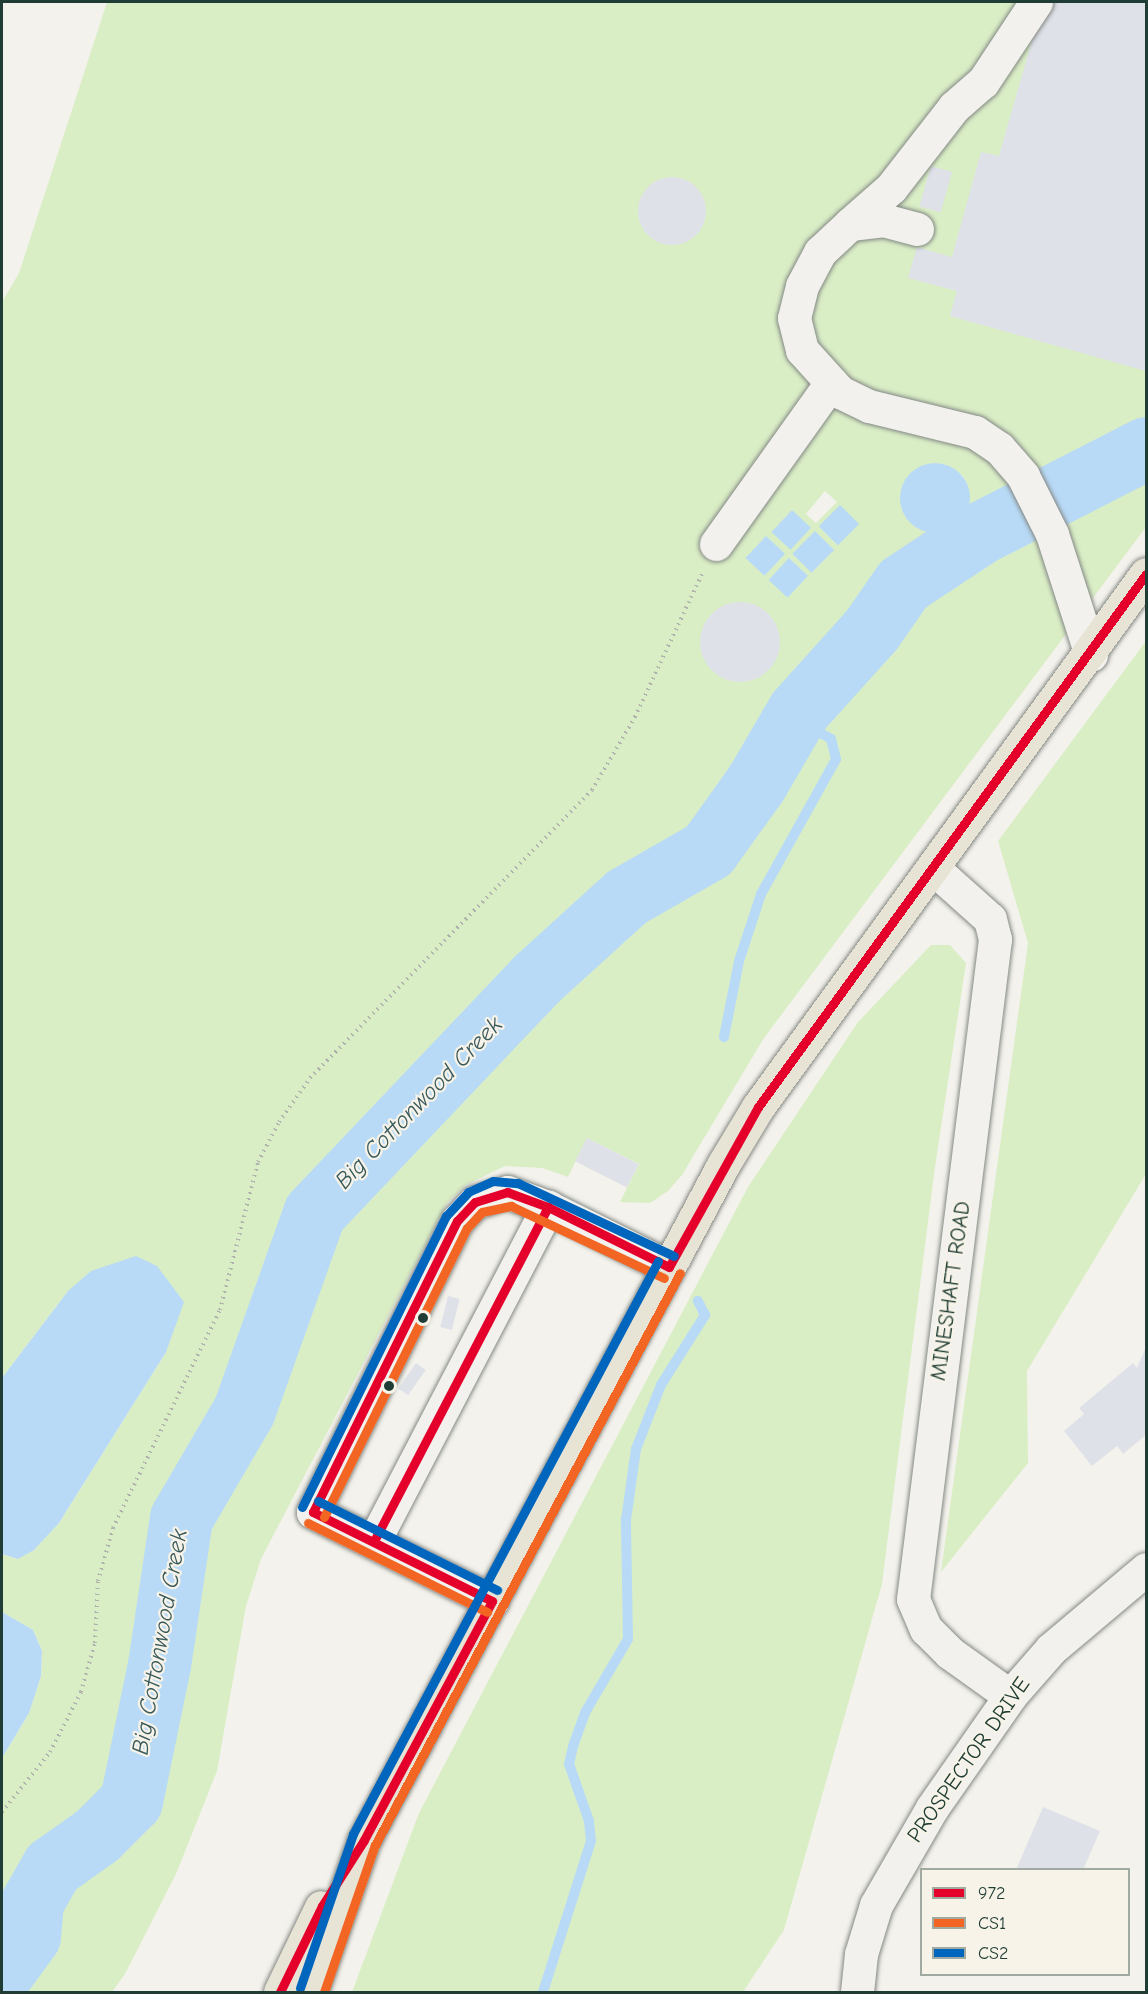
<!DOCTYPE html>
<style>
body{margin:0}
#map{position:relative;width:1148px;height:1994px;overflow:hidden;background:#f4f2ec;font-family:"Comic Neue",sans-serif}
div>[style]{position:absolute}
.green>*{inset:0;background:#daeec6}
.water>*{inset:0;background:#b8daf6;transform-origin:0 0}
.round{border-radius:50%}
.stream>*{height:10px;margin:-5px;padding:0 5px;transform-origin:5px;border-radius:5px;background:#b8daf6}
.river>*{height:63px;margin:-31.5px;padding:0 31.5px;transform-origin:31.5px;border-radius:31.5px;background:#b8daf6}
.building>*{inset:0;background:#dee1e8;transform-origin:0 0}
.path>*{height:4px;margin-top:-2px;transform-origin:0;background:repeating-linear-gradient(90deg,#b0b2ae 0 1.5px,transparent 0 6px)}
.roads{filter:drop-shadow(0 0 2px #848985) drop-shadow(0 0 2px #848985)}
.minor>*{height:33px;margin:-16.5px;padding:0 16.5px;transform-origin:16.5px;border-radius:16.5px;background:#f2f1ed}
.major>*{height:33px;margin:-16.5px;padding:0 16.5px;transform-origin:16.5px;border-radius:16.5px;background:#e7e4d5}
.bus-1>*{height:9px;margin:-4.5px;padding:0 4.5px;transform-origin:4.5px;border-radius:4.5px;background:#e4002b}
.bus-2>*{height:9px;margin:-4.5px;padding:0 4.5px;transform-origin:4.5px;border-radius:4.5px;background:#f26522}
.bus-3>*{height:9px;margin:-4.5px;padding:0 4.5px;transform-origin:4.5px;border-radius:4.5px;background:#0065bd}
.dots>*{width:16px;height:16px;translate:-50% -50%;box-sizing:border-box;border:3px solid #f7f3e8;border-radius:50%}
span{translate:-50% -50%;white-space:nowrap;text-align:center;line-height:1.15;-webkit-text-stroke:4.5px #f7f3e8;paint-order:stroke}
.street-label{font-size:22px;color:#1f3d34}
.water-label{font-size:24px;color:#395a5c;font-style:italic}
.frame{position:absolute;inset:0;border:3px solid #1f3d34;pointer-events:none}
.legend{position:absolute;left:920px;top:1868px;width:210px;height:108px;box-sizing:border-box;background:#f7f3e8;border:2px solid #a1aaa0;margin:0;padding:8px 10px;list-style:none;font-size:18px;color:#1f3d34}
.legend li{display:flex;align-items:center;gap:12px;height:30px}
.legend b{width:30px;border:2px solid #a1aaa0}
</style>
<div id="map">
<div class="green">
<i style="clip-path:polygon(evenodd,107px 2px,1146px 2px,1146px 527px,764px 1038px,682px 1175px,668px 1191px,650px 1203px,620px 1202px,639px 1164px,587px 1138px,568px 1177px,542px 1168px,505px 1166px,466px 1185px,447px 1203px,261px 1559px,246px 1606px,217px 1771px,176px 1874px,125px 1974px,112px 1992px,2px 1992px,2px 1758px,29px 1713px,41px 1676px,42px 1651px,33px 1630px,2px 1612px,2px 1554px,17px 1559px,34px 1550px,59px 1523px,166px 1352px,68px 1291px,2px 1378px,2px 302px,19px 273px,107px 2px,932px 463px,944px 464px,963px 476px,969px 510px,954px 528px,932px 463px,107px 2px,825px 491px,837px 502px,816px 523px,806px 514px,825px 491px)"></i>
<i style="clip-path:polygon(1146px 641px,1146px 1174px,1027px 1371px,1028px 1463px,941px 1572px,1028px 943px,998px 841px)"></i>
<i style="clip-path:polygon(931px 945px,950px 945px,966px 963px,935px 1167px,882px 1584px,784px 1930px,743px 1992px,352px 1992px,419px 1813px,748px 1187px,858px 1022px)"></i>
</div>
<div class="water">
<i class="round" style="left:900px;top:463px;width:70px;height:70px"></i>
<i style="left:840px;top:505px;width:27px;height:30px;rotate:45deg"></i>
<i style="left:792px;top:510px;width:26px;height:30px;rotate:43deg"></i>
<i style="left:815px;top:531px;width:27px;height:32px;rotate:45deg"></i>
<i style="left:766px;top:536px;width:26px;height:30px;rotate:43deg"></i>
<i style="left:789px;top:558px;width:26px;height:30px;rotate:43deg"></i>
<i style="clip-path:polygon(136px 1256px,157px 1266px,184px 1302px,166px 1352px,59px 1523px,34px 1550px,18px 1559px,2px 1554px,2px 1378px,68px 1291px,91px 1271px)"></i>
<i style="clip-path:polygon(2px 1612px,33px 1630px,42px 1651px,41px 1676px,29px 1713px,2px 1758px)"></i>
</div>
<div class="stream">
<i style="left:724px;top:1037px;width:77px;rotate:-78.8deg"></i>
<i style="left:739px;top:961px;width:71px;rotate:-71.8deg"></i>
<i style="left:761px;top:894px;width:154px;rotate:-60.9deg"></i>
<i style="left:836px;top:759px;width:21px;rotate:-104deg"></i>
<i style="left:831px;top:739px;width:43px;rotate:-150.4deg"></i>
<i style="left:543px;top:1992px;width:158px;rotate:-72.4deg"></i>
<i style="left:591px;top:1841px;width:20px;rotate:-96deg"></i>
<i style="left:589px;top:1821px;width:60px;rotate:-109.3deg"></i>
<i style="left:569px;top:1764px;width:18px;rotate:-77deg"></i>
<i style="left:573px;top:1746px;width:37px;rotate:-70deg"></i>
<i style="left:586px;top:1711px;width:83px;rotate:-59.7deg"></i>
<i style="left:628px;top:1639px;width:119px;rotate:-91deg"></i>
<i style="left:626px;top:1520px;width:72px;rotate:-82deg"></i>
<i style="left:636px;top:1449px;width:69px;rotate:-68.7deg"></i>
<i style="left:661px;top:1385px;width:83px;rotate:-57.8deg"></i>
<i style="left:705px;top:1315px;width:16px;rotate:-117deg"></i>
</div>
<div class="river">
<i style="left:2px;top:1973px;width:46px;rotate:-53.9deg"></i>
<i style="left:29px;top:1936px;width:34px;rotate:-85deg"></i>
<i style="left:32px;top:1902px;width:40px;rotate:-60.3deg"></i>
<i style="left:52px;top:1867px;width:55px;rotate:-35.4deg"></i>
<i style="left:97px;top:1835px;width:48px;rotate:-45deg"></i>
<i style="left:131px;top:1801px;width:139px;rotate:-78.4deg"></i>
<i style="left:159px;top:1665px;width:149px;rotate:-81.5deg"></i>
<i style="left:181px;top:1518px;width:125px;rotate:-59.7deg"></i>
<i style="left:244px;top:1410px;width:209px;rotate:-70.4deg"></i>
<i style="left:314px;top:1213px;width:323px;rotate:-46.5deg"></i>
<i style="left:536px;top:979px;width:122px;rotate:-42.3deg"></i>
<i style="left:626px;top:897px;width:95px;rotate:-29.8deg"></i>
<i style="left:708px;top:850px;width:82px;rotate:-54.4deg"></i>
<i style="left:756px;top:783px;width:83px;rotate:-59.7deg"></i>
<i style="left:798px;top:711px;width:109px;rotate:-48deg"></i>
<i style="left:871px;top:630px;width:56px;rotate:-55.2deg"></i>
<i style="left:903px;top:584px;width:92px;rotate:-33.5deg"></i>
<i style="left:980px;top:533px;width:186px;rotate:-27.1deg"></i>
</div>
<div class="building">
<i style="clip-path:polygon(1043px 2px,1146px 2px,1146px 371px,950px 316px,957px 291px,908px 278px,917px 247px,952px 257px,981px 152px,999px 156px)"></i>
<i style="left:931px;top:166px;width:22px;height:42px;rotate:16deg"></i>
<i class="round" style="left:638px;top:177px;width:68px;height:68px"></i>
<i class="round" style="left:700px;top:602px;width:80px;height:80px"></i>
<i style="left:587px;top:1138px;width:58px;height:26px;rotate:27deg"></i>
<i style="left:448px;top:1296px;width:12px;height:32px;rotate:14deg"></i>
<i style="clip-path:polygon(1146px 1347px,1146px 1435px,1123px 1454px,1117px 1446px,1092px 1466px,1064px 1431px,1084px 1414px,1079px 1408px,1133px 1363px,1137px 1368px)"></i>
<i style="left:416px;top:1363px;width:12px;height:31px;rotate:35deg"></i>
<i style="clip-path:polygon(1043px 1807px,1100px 1831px,1083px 1870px,1016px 1870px)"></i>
</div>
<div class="path">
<i style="left:2px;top:1812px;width:77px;rotate:-51.3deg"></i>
<i style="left:50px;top:1752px;width:68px;rotate:-62.7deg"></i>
<i style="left:81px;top:1692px;width:51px;rotate:-74.1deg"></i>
<i style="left:95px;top:1643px;width:62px;rotate:-87.2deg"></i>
<i style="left:98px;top:1581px;width:55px;rotate:-74.2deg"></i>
<i style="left:113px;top:1528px;width:243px;rotate:-63.9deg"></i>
<i style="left:220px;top:1310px;width:153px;rotate:-75.6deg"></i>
<i style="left:258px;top:1162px;width:45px;rotate:-62.3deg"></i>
<i style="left:279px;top:1122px;width:54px;rotate:-54.8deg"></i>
<i style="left:310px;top:1078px;width:403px;rotate:-45.6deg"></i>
<i style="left:592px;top:790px;width:85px;rotate:-59.5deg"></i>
<i style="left:635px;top:717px;width:158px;rotate:-64.9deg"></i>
</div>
<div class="roads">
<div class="minor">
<i style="left:850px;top:224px;width:55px;rotate:-41.3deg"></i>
<i style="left:891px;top:188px;width:103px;rotate:-52.1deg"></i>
<i style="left:954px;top:107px;width:38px;rotate:-41deg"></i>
<i style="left:983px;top:82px;width:96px;rotate:-56.5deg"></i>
<i style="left:917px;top:229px;width:34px;rotate:-165deg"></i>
<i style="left:884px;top:220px;width:34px;rotate:173deg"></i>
<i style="left:850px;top:224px;width:41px;rotate:137deg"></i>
<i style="left:820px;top:252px;width:38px;rotate:118deg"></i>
<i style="left:802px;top:286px;width:33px;rotate:104deg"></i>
<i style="left:794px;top:318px;width:33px;rotate:76deg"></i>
<i style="left:802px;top:350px;width:57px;rotate:47.9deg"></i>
<i style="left:840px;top:392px;width:32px;rotate:26deg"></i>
<i style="left:869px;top:406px;width:109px;rotate:13.8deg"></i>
<i style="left:975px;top:432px;width:29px;rotate:34deg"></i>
<i style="left:999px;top:448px;width:37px;rotate:49deg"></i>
<i style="left:1023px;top:476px;width:65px;rotate:63.4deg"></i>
<i style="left:1052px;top:534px;width:127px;rotate:72.1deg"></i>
<i style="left:716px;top:544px;width:198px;rotate:-54.5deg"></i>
<i style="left:934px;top:869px;width:75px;rotate:41.8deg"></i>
<i style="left:990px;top:919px;width:21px;rotate:76deg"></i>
<i style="left:995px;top:939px;width:665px;rotate:97.08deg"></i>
<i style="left:913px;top:1599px;width:33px;rotate:67deg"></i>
<i style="left:926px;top:1629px;width:34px;rotate:45deg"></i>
<i style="left:950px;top:1653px;width:74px;rotate:35.6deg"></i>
<i style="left:374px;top:1541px;width:377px;rotate:-62.5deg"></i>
<i style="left:492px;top:1601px;width:200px;rotate:-153.6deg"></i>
<i style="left:313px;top:1512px;width:325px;rotate:-63.7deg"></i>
<i style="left:457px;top:1221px;width:26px;rotate:-47deg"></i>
<i style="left:475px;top:1202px;width:34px;rotate:-17deg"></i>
<i style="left:507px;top:1192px;width:44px;rotate:20.1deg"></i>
<i style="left:548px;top:1207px;width:135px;rotate:26.4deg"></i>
<i style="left:857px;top:1992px;width:38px;rotate:-84deg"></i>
<i style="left:861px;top:1954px;width:51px;rotate:-73deg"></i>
<i style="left:876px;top:1905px;width:112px;rotate:-60deg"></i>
<i style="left:932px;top:1808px;width:136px;rotate:-55.1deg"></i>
<i style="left:1010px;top:1696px;width:62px;rotate:-48.9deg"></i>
<i style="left:1051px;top:1649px;width:124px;rotate:-40.1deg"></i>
</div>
<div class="major">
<i style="left:280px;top:1992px;width:94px;rotate:-64.2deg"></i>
<i style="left:311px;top:1992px;width:161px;rotate:-70.8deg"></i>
<i style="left:364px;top:1840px;width:765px;rotate:-61.99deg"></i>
<i style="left:723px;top:1165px;width:68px;rotate:-58.9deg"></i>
<i style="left:758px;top:1107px;width:659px;rotate:-53.95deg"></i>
</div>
</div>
<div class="bus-1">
<i style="left:669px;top:1267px;width:183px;rotate:-60.9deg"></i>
<i style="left:758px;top:1107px;width:659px;rotate:-53.95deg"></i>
<i style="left:374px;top:1541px;width:377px;rotate:-62.5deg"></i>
<i style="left:492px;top:1601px;width:200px;rotate:-153.6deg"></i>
<i style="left:313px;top:1512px;width:325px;rotate:-63.7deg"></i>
<i style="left:457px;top:1221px;width:26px;rotate:-47deg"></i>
<i style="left:475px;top:1202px;width:34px;rotate:-17deg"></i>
<i style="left:507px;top:1192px;width:44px;rotate:20.1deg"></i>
<i style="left:548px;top:1207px;width:135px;rotate:26.4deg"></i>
<i style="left:280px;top:1992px;width:96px;rotate:-64deg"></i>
<i style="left:322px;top:1906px;width:78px;rotate:-57.5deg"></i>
<i style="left:364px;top:1840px;width:271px;rotate:-61.8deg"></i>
</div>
<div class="bus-2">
<i style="left:324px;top:1517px;width:322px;rotate:-63.7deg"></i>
<i style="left:467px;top:1228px;width:22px;rotate:-47deg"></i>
<i style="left:482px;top:1212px;width:30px;rotate:-12deg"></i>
<i style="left:511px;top:1206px;width:169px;rotate:25.2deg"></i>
<i style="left:308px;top:1523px;width:200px;rotate:26.4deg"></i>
<i style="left:324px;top:1992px;width:156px;rotate:-70.9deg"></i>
<i style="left:375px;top:1845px;width:648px;rotate:-61.93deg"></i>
</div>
<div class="bus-3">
<i style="left:318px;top:1501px;width:200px;rotate:26.4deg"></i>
<i style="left:302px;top:1507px;width:325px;rotate:-63.7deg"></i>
<i style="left:446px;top:1216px;width:33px;rotate:-47deg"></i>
<i style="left:468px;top:1192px;width:27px;rotate:-24deg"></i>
<i style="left:493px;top:1181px;width:25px;rotate:5deg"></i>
<i style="left:518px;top:1183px;width:172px;rotate:25.1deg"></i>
<i style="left:300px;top:1988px;width:163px;rotate:-71deg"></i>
<i style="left:353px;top:1834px;width:649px;rotate:-61.97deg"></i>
</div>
<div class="dots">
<i style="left:423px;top:1318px;background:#1f3d34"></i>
<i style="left:389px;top:1386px;background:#1f3d34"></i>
</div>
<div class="street-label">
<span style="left:951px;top:1291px;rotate:-82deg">MINESHAFT ROAD</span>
<span style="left:969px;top:1760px;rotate:-55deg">PROSPECTOR DRIVE</span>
</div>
<div class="water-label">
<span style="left:419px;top:1103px;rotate:-46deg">Big Cottonwood Creek</span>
<span style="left:160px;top:1642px;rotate:-80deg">Big Cottonwood Creek</span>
</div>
<div class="frame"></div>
<ul class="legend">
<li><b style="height:8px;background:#e4002b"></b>972</li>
<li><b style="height:8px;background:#f26522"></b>CS1</li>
<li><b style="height:8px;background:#0065bd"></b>CS2</li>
</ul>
</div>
